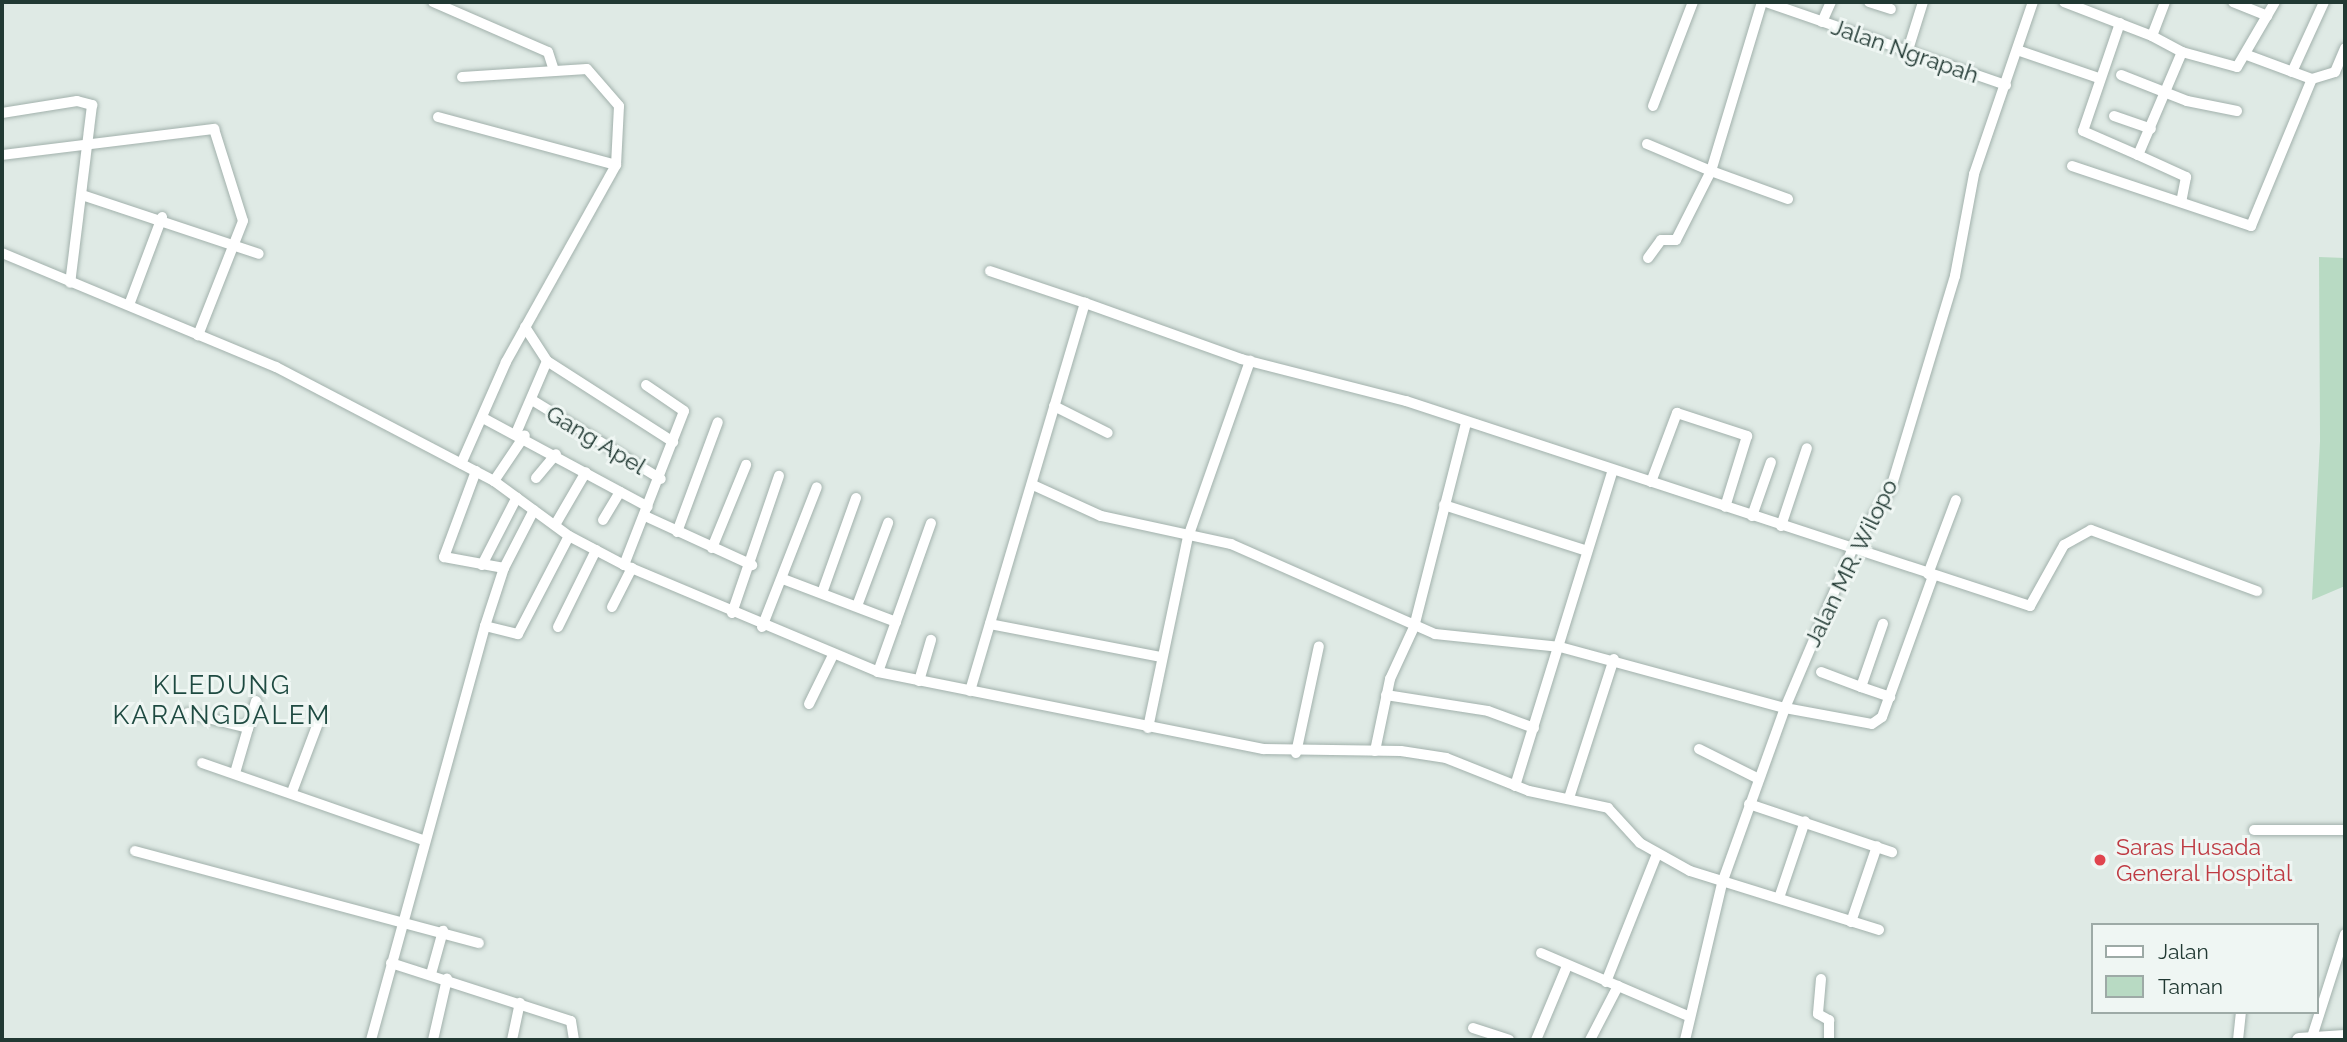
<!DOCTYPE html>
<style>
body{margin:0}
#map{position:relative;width:2347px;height:1042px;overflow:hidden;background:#dfeae5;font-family:Raleway,sans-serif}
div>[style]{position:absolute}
.green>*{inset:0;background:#b8dac3}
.roads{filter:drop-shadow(0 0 2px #a2b1ac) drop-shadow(0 0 2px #a2b1ac)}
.street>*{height:10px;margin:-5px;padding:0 5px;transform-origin:5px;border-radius:5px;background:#fff}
.secondary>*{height:14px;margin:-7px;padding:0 7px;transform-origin:7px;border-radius:7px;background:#fff}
.dots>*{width:19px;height:19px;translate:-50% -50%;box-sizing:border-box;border:4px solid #eff6f3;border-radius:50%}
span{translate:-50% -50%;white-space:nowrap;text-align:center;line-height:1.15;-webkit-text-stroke:6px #eff6f3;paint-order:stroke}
.street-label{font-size:23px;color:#213933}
.health-label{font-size:23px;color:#be3a42}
.left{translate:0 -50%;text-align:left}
.quarter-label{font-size:26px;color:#1e4a41;letter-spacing:2px}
.frame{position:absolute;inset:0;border:4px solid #213933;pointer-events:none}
.legend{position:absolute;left:2091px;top:923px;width:228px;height:91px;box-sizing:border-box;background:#eff6f3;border:2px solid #9daaa6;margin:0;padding:9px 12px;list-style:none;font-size:21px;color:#213933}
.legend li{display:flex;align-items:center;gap:14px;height:35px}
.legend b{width:35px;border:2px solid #9daaa6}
</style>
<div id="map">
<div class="green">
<i style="clip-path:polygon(2319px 257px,2345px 258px,2345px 586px,2312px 600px,2320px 441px)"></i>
</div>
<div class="roads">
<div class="street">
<i style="left:433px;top:2px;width:125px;rotate:23.5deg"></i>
<i style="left:548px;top:52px;width:16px;rotate:72deg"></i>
<i style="left:1766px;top:2px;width:254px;rotate:19.1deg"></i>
<i style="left:1869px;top:2px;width:23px;rotate:18deg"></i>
<i style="left:2064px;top:2px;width:94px;rotate:21.1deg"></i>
<i style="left:2165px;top:2px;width:36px;rotate:111deg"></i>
<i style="left:2152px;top:36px;width:34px;rotate:28deg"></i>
<i style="left:2182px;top:52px;width:112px;rotate:113.1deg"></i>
<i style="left:2138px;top:155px;width:53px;rotate:24.6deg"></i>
<i style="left:2186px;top:177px;width:25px;rotate:101deg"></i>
<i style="left:2233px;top:2px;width:37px;rotate:22deg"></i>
<i style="left:1822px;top:22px;width:22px;rotate:-66deg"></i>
<i style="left:2120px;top:23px;width:114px;rotate:108.9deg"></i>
<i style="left:2083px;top:131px;width:60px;rotate:23.6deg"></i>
<i style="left:2017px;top:50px;width:87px;rotate:18.9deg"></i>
<i style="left:2182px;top:52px;width:57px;rotate:15.3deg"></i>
<i style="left:2237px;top:67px;width:75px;rotate:-59.7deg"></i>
<i style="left:1907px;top:53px;width:53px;rotate:-72.6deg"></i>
<i style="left:2247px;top:55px;width:69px;rotate:20.3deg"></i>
<i style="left:2292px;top:72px;width:77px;rotate:-65.4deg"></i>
<i style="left:2121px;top:75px;width:71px;rotate:21.5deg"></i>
<i style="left:2187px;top:101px;width:51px;rotate:11.3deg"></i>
<i style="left:462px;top:77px;width:125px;rotate:-3.7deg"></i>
<i style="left:587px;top:69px;width:49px;rotate:49.1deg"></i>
<i style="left:619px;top:106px;width:59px;rotate:92.9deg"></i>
<i style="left:1653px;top:106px;width:111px;rotate:-69deg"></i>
<i style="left:2px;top:113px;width:76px;rotate:-9.1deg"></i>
<i style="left:77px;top:101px;width:16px;rotate:15deg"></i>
<i style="left:92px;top:105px;width:179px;rotate:97deg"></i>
<i style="left:2114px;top:116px;width:39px;rotate:19deg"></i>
<i style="left:438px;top:117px;width:184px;rotate:15.1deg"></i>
<i style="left:616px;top:165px;width:226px;rotate:119.2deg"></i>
<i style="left:506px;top:362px;width:111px;rotate:113.8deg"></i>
<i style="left:1647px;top:144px;width:69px;rotate:22.9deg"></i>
<i style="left:1711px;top:171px;width:177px;rotate:-73.2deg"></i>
<i style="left:2px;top:155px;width:214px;rotate:-7deg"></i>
<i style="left:214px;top:129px;width:96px;rotate:72.5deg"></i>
<i style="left:243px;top:221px;width:123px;rotate:111.5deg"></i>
<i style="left:2072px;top:166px;width:189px;rotate:18.5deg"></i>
<i style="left:2251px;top:226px;width:159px;rotate:-67.5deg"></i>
<i style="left:2312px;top:79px;width:24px;rotate:-17deg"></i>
<i style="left:2335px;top:72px;width:26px;rotate:-67deg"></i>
<i style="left:85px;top:196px;width:183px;rotate:18.4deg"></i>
<i style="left:2px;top:253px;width:297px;rotate:22.6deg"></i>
<i style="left:276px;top:367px;width:246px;rotate:27.6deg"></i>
<i style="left:494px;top:481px;width:93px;rotate:36.3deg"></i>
<i style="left:569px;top:536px;width:62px;rotate:27.8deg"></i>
<i style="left:624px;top:565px;width:276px;rotate:22.8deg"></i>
<i style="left:878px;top:672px;width:393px;rotate:11.3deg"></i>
<i style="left:1263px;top:749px;width:138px;rotate:0.8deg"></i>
<i style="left:1401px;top:751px;width:46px;rotate:8.8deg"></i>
<i style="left:1446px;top:758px;width:89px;rotate:21.7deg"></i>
<i style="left:1529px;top:791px;width:81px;rotate:12.1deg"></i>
<i style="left:1608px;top:808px;width:47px;rotate:47.6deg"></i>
<i style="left:1640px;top:843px;width:57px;rotate:29.2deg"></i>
<i style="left:1690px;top:871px;width:198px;rotate:17.3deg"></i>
<i style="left:1648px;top:258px;width:22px;rotate:-54deg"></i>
<i style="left:1661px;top:240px;width:15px"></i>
<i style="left:1676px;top:240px;width:77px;rotate:-63.1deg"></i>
<i style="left:1711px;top:171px;width:82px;rotate:20deg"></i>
<i style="left:990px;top:271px;width:100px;rotate:18.6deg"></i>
<i style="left:129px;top:305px;width:94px;rotate:-69.4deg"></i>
<i style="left:525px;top:327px;width:40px;rotate:57.1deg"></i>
<i style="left:547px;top:361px;width:150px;rotate:32.7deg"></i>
<i style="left:532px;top:400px;width:151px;rotate:31.5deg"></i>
<i style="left:1054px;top:406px;width:60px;rotate:26.6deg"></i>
<i style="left:483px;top:418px;width:187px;rotate:28.3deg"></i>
<i style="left:517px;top:431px;width:76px;rotate:-66.8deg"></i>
<i style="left:476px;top:471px;width:92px;rotate:110.4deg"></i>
<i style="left:444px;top:557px;width:61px;rotate:10.4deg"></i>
<i style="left:536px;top:478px;width:31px;rotate:-50deg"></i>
<i style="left:494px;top:481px;width:55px;rotate:-56deg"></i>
<i style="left:1651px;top:482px;width:74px;rotate:-69.4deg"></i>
<i style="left:1677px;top:413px;width:74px;rotate:18.2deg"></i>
<i style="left:1747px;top:436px;width:74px;rotate:107.2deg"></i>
<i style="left:1033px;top:485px;width:75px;rotate:24.5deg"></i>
<i style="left:1101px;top:516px;width:133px;rotate:12.2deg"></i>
<i style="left:1231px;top:544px;width:223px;rotate:23.8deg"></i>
<i style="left:1435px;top:634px;width:126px;rotate:5.9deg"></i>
<i style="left:1560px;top:647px;width:233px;rotate:15.2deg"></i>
<i style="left:1785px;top:708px;width:88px;rotate:10.4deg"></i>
<i style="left:1872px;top:724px;width:12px;rotate:-35deg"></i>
<i style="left:1882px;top:717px;width:150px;rotate:-70.1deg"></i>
<i style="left:1444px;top:505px;width:150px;rotate:17.8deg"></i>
<i style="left:645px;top:516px;width:118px;rotate:24.6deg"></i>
<i style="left:1752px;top:516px;width:57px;rotate:-70.6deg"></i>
<i style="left:603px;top:520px;width:33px;rotate:-59deg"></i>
<i style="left:555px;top:525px;width:61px;rotate:-59.7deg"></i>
<i style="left:1781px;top:526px;width:82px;rotate:-71.6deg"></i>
<i style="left:677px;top:532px;width:117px;rotate:-69.6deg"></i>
<i style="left:712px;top:548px;width:90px;rotate:-67.7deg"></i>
<i style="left:482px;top:565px;width:76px;rotate:-62.8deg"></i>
<i style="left:624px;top:565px;width:165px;rotate:-68.7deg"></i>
<i style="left:684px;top:411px;width:46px;rotate:-145.6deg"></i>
<i style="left:1928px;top:574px;width:79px;rotate:-69.3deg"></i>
<i style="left:783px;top:579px;width:121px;rotate:20.8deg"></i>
<i style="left:822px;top:593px;width:101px;rotate:-70.3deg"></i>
<i style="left:857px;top:606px;width:89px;rotate:-69.5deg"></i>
<i style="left:612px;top:607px;width:44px;rotate:-62.9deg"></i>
<i style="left:732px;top:613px;width:145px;rotate:-71.1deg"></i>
<i style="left:990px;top:624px;width:175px;rotate:10.9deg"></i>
<i style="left:485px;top:626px;width:34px;rotate:14deg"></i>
<i style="left:518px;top:634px;width:110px;rotate:-62.5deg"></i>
<i style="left:558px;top:627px;width:86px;rotate:-63.7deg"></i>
<i style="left:762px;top:627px;width:150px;rotate:-68.6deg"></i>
<i style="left:878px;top:672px;width:158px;rotate:-70.4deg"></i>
<i style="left:1821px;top:672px;width:43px;rotate:20.6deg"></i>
<i style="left:1861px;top:687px;width:67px;rotate:-70.8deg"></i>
<i style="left:919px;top:681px;width:43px;rotate:-73.7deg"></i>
<i style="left:1861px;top:687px;width:31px;rotate:19deg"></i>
<i style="left:970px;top:691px;width:405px;rotate:-73.5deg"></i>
<i style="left:1085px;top:303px;width:166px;rotate:19.7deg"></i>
<i style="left:1241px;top:359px;width:170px;rotate:14.3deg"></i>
<i style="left:1406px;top:401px;width:657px;rotate:18.19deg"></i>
<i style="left:2030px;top:606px;width:70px;rotate:-60.9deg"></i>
<i style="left:2064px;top:545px;width:31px;rotate:-29deg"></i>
<i style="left:2091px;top:530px;width:177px;rotate:20.2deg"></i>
<i style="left:1386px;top:695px;width:103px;rotate:8.9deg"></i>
<i style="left:1488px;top:711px;width:49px;rotate:20.3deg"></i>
<i style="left:809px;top:704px;width:55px;rotate:-63.9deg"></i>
<i style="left:188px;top:713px;width:62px;rotate:14deg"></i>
<i style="left:1148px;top:728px;width:195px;rotate:-78.2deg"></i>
<i style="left:1188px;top:537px;width:187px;rotate:-70.6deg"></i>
<i style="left:1699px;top:749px;width:67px;rotate:26.6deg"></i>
<i style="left:1375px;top:751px;width:74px;rotate:-78.2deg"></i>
<i style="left:1390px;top:679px;width:57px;rotate:-65.2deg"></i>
<i style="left:1414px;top:627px;width:211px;rotate:-75.7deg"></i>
<i style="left:1296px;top:753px;width:109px;rotate:-77.9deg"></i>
<i style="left:202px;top:763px;width:234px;rotate:19.2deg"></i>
<i style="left:235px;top:773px;width:75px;rotate:-73.7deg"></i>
<i style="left:1515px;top:786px;width:331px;rotate:-72.8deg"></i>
<i style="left:292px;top:792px;width:79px;rotate:-69.3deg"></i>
<i style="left:1569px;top:798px;width:146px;rotate:-72.1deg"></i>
<i style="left:1749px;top:804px;width:151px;rotate:18.6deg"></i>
<i style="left:2254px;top:830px;width:91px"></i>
<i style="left:135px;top:851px;width:356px;rotate:15deg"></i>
<i style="left:1779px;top:898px;width:81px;rotate:-71.3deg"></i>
<i style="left:1851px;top:922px;width:80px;rotate:-71.1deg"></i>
<i style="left:1541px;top:953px;width:158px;rotate:23.2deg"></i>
<i style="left:391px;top:963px;width:189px;rotate:17.9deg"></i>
<i style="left:571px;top:1021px;width:19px;rotate:81deg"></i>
<i style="left:431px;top:974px;width:45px;rotate:-74.4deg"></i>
<i style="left:1821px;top:979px;width:35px;rotate:95deg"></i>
<i style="left:1818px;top:1014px;width:13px;rotate:29deg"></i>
<i style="left:1829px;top:1020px;width:20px;rotate:90deg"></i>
<i style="left:1606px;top:982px;width:138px;rotate:-68.3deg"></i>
<i style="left:1473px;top:1028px;width:38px;rotate:18deg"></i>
<i style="left:371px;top:1040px;width:429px;rotate:-74.6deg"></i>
<i style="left:485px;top:626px;width:61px;rotate:-71.9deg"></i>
<i style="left:504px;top:568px;width:65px;rotate:-62.7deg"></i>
<i style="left:433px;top:1040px;width:63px;rotate:-77.1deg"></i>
<i style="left:512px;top:1040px;width:38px;rotate:-78deg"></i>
<i style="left:1536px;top:1040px;width:80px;rotate:-67.3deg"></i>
<i style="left:1590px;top:1040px;width:61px;rotate:-62.6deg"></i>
<i style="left:1685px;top:1040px;width:161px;rotate:-76.7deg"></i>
<i style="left:1722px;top:883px;width:186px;rotate:-70.2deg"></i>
<i style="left:1785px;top:708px;width:172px;rotate:-67deg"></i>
<i style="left:1852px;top:550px;width:73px;rotate:-57.8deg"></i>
<i style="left:1891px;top:488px;width:221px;rotate:-73.2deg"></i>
<i style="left:1955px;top:276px;width:104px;rotate:-79.4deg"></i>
<i style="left:1974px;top:174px;width:182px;rotate:-71.1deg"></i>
<i style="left:2238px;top:1040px;width:28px;rotate:-84deg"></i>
<i style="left:2311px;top:1040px;width:111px;rotate:-72.2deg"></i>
</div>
<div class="secondary">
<i style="left:2299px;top:1040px;width:46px;rotate:-3.7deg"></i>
</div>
</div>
<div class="dots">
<i style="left:2100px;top:860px;background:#e0444e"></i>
</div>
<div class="street-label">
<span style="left:1905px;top:51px;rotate:19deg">Jalan Ngrapah</span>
<span style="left:596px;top:440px;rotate:31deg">Gang Apel</span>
<span style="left:1851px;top:563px;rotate:-64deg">Jalan MR. Wilopo</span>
</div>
<div class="health-label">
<span class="left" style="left:2116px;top:860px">Saras Husada<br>General Hospital</span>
</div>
<div class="quarter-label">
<span style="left:222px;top:701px">KLEDUNG<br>KARANGDALEM</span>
</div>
<div class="frame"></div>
<ul class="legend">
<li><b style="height:9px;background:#fff"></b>Jalan</li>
<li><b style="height:19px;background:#b8dac3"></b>Taman</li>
</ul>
</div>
